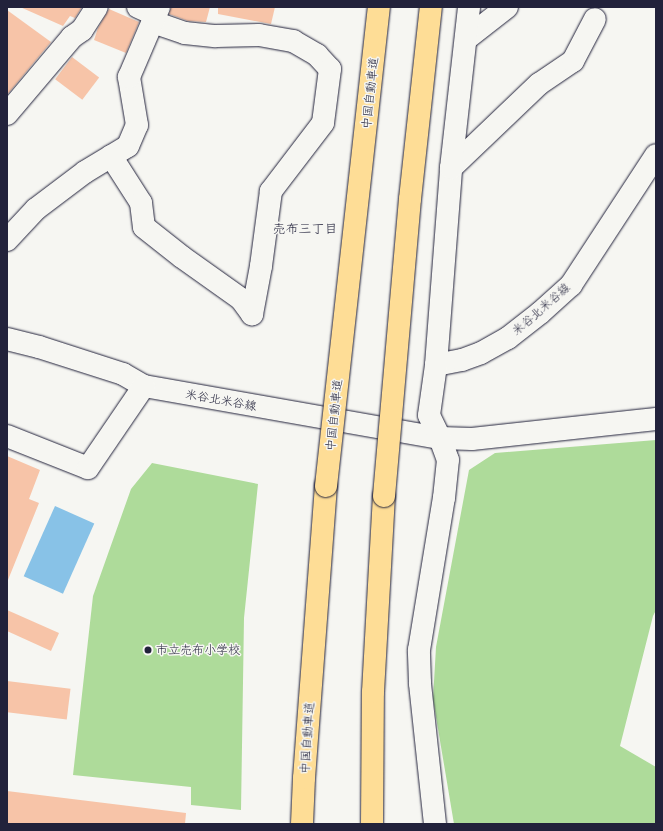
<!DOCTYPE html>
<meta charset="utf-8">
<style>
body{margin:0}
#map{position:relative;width:663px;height:831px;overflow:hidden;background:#f6f6f2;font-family:"Playpen Sans","Klee One",sans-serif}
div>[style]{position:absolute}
.green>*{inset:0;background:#aedb9a}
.water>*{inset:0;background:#88c2e7;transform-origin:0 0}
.building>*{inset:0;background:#f7c4a8;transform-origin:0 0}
.roads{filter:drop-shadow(0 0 1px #22223b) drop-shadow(0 0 1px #22223b)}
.minor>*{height:22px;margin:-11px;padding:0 11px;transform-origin:11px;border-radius:11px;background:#f6f6f2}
.highway>*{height:22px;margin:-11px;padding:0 11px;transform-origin:11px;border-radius:11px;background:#fedd96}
.bridges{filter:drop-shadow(0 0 1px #22223b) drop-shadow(0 0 1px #22223b)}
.highway-bridge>*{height:22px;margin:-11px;padding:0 11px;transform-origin:11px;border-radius:11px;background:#fedd96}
.dots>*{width:11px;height:11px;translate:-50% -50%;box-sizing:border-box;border:2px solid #f6f6f2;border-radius:50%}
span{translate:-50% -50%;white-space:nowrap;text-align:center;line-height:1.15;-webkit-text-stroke:3px #f6f6f2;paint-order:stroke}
.street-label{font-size:12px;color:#22223b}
.poi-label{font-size:12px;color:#22223b}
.left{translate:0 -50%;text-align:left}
.neighbourhood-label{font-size:13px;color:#22223b}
.frame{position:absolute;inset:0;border:8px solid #22223b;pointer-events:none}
</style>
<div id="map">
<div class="green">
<i style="clip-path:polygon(656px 440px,656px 610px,653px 616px,620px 746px,656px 767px,656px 822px,654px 824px,454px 824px,433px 699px,436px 647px,469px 470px,495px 453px)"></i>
<i style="clip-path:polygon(152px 463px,258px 484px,244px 618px,241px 810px,191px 805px,191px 787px,73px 775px,93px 596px,131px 489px)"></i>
</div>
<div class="water">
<i style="left:55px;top:506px;width:43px;height:77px;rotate:24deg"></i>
</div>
<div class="building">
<i style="clip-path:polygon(20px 7px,82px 7px,75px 18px,70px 16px,63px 26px)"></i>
<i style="clip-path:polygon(171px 7px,210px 7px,206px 22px,188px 21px,169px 14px)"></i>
<i style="clip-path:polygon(218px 7px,275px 7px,271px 24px,218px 14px)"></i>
<i style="clip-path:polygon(109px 9px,139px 22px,126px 53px,94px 40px,98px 28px)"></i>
<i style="clip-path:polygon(7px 10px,51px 42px,7px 95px)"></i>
<i style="left:72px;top:57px;width:34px;height:28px;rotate:37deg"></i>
<i style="clip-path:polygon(7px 456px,40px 470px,29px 499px,39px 503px,8px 580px)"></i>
<i style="clip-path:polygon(7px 610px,59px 633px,51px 651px,7px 631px)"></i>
<i style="left:7px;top:681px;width:64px;height:31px;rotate:7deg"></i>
<i style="clip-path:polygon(7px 791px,186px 813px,185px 824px,7px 824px)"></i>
</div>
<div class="roads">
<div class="minor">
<i style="left:138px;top:7px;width:20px;rotate:24deg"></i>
<i style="left:153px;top:22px;width:34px;rotate:19deg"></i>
<i style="left:185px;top:33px;width:31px;rotate:6deg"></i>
<i style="left:216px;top:36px;width:43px;rotate:-1.3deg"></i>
<i style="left:259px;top:35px;width:35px;rotate:10deg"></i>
<i style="left:293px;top:41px;width:28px;rotate:30deg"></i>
<i style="left:317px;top:55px;width:19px;rotate:47deg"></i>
<i style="left:330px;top:69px;width:54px;rotate:97.4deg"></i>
<i style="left:323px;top:123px;width:86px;rotate:127.4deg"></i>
<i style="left:271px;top:191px;width:76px;rotate:97.6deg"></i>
<i style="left:261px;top:266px;width:49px;rotate:100.6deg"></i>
<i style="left:466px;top:39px;width:52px;rotate:-38deg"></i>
<i style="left:7px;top:114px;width:101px;rotate:-49.8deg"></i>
<i style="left:72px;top:37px;width:12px;rotate:-35deg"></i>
<i style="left:82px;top:30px;width:27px;rotate:-57deg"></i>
<i style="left:111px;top:156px;width:56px;rotate:57.4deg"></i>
<i style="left:141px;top:203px;width:24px;rotate:83deg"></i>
<i style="left:144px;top:227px;width:48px;rotate:38.3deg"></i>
<i style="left:182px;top:257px;width:72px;rotate:35.4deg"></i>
<i style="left:241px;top:299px;width:19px;rotate:54deg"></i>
<i style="left:451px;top:168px;width:122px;rotate:-43.7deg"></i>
<i style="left:539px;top:84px;width:41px;rotate:-34.1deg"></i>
<i style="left:573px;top:61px;width:47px;rotate:-62.4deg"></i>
<i style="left:7px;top:240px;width:42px;rotate:-46.9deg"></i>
<i style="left:36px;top:209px;width:61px;rotate:-37.1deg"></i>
<i style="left:85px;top:172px;width:50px;rotate:-31.2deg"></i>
<i style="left:128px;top:146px;width:23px;rotate:-67deg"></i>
<i style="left:137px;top:125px;width:49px;rotate:-99.5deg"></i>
<i style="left:129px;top:77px;width:76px;rotate:-66.8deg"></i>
<i style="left:7px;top:339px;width:33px;rotate:14deg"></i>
<i style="left:39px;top:347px;width:88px;rotate:17.8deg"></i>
<i style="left:123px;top:374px;width:24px;rotate:30deg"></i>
<i style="left:144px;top:386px;width:301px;rotate:10deg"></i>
<i style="left:440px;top:438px;width:32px;rotate:2deg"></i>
<i style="left:472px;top:439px;width:185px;rotate:-6.2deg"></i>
<i style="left:436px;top:365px;width:26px;rotate:-11deg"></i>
<i style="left:462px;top:360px;width:20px;rotate:-20deg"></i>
<i style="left:481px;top:353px;width:31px;rotate:-29deg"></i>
<i style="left:508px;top:338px;width:41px;rotate:-38deg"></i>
<i style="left:540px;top:313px;width:42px;rotate:-42.1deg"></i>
<i style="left:571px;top:285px;width:155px;rotate:-56.8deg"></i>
<i style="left:7px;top:436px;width:87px;rotate:21.6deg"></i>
<i style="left:88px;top:468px;width:99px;rotate:-55.7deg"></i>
<i style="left:435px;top:824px;width:142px;rotate:-96.1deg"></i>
<i style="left:420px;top:683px;width:33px;rotate:-92deg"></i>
<i style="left:419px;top:650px;width:154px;rotate:-80.7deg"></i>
<i style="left:444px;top:498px;width:38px;rotate:-84deg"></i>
<i style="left:448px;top:460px;width:23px;rotate:-110deg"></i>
<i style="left:440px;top:438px;width:25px;rotate:-116deg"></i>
<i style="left:429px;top:415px;width:50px;rotate:-82deg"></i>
<i style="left:436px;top:365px;width:198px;rotate:-85.6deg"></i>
<i style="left:451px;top:168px;width:162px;rotate:-83.6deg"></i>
</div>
<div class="highway">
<i style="left:302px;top:824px;width:46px;rotate:-87.5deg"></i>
<i style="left:304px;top:778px;width:293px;rotate:-85.7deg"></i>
<i style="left:372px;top:824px;width:132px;rotate:-89.6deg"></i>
<i style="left:373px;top:692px;width:196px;rotate:-86.8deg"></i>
</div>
</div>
<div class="bridges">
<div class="highway-bridge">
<i style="left:326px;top:486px;width:482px;rotate:-83.7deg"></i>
<i style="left:384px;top:496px;width:298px;rotate:-85deg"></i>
<i style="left:410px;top:199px;width:193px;rotate:-83.8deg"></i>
</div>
</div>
<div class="dots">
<i style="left:148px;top:650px;background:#22223b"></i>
</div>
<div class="street-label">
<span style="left:370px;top:93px;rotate:-84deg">中国自動車道</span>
<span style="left:541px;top:309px;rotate:-41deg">米谷北米谷線</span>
<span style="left:221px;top:400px;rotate:10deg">米谷北米谷線</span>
<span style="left:334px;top:415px;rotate:-84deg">中国自動車道</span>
<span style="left:307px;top:738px;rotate:-86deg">中国自動車道</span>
</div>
<div class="poi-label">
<span class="left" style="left:156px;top:650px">市立売布小学校</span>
</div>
<div class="neighbourhood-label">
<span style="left:305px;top:228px">売布三丁目</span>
</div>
<div class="frame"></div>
</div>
